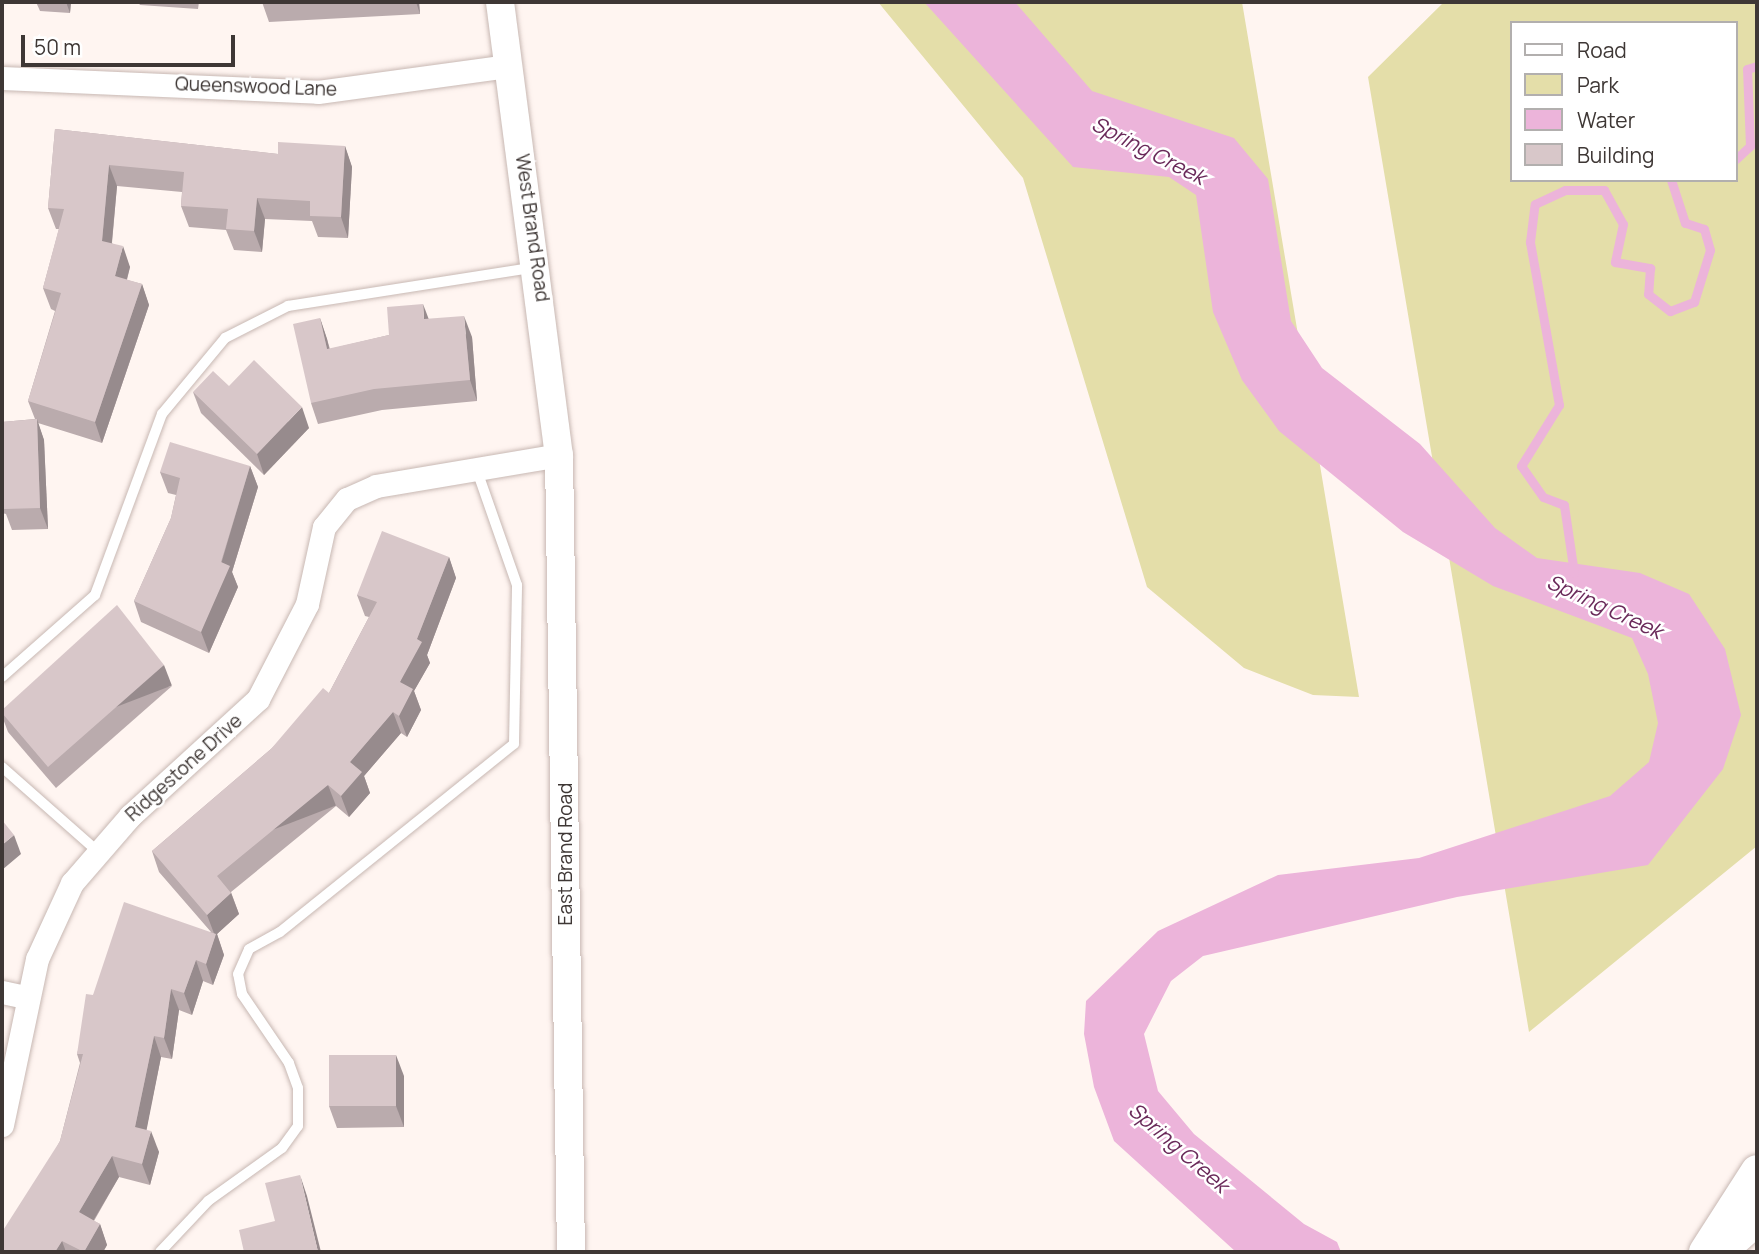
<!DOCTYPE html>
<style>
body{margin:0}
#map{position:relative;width:1759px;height:1254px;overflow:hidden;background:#fff5f1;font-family:Manrope,sans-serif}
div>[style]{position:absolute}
.green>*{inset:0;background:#e4dea9}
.water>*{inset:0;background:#ecb4da}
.stream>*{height:9px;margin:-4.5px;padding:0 4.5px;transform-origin:4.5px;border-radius:4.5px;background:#ecb4da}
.roads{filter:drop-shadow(0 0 2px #c8b8b3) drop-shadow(0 0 2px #c8b8b3)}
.service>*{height:10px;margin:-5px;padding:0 5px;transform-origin:5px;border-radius:5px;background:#fff}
.minor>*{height:23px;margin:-11.5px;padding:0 11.5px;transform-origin:11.5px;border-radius:11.5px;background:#fff}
.tertiary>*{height:28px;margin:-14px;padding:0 14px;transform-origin:14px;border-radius:14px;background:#fff}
.secondary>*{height:32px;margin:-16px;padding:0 16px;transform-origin:16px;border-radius:16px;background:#fff}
.wall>*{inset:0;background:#baabad}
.shaded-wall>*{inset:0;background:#978b8d;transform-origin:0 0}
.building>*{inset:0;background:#d8c7c9;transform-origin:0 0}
span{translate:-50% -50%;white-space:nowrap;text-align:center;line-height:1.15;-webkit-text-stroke:5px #fff;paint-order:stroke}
.street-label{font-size:19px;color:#3e3735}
.water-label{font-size:21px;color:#6a2a5a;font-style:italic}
.frame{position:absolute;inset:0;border:4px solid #3e3735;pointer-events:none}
.legend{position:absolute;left:1510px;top:21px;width:228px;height:161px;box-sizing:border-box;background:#fff;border:2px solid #b2afae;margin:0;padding:9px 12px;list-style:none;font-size:21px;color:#3e3735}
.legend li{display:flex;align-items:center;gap:14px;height:35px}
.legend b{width:35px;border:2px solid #b2afae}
.scale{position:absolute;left:21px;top:35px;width:214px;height:32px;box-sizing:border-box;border:4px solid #3e3735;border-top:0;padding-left:9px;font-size:21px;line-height:24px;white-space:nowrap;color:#3e3735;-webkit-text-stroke:5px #fff;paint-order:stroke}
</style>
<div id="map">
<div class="green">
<i style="clip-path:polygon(878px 2px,1242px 2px,1359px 697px,1313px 695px,1244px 668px,1147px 587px,1023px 178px)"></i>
<i style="clip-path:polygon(evenodd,1444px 2px,1757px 2px,1757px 846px,1529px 1032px,1368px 77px,1444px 2px,1512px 23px,1736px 23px,1736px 180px,1512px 180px,1512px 23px)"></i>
</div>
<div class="water">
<i style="clip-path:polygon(924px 2px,1015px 2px,1092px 91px,1234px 138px,1268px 179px,1291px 321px,1322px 368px,1420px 444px,1495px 528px,1537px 558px,1640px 573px,1689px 594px,1725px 649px,1741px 715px,1723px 769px,1648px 865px,1457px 897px,1203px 956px,1171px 981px,1144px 1034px,1158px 1091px,1194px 1134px,1304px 1224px,1337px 1242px,1341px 1252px,1236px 1252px,1114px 1141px,1094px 1087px,1084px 1034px,1086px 1001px,1158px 931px,1278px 875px,1419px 858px,1610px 796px,1649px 762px,1658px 723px,1648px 674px,1632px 638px,1493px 586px,1403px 532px,1279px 431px,1242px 380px,1213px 312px,1196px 195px,1169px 177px,1073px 167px)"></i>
</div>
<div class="stream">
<i style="left:1736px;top:159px;width:19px;rotate:-43deg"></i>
<i style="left:1750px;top:146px;width:77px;rotate:-92.2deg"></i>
<i style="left:1747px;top:69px;width:10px;rotate:-17deg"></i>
<i style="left:1574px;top:573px;width:69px;rotate:-98.4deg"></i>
<i style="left:1564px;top:505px;width:22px;rotate:-159deg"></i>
<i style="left:1543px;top:497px;width:38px;rotate:-125deg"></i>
<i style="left:1521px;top:466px;width:72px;rotate:-58.1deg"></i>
<i style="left:1559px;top:405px;width:166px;rotate:-100.1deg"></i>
<i style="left:1530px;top:242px;width:38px;rotate:-83deg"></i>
<i style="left:1535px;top:204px;width:33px;rotate:-25deg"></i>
<i style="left:1565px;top:190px;width:39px"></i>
<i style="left:1604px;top:190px;width:39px;rotate:61deg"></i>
<i style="left:1623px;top:224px;width:39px;rotate:102deg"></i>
<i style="left:1615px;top:262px;width:36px;rotate:10deg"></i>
<i style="left:1650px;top:268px;width:26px;rotate:94deg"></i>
<i style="left:1648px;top:294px;width:28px;rotate:38deg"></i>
<i style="left:1670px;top:311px;width:26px;rotate:-21deg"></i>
<i style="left:1694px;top:302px;width:54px;rotate:-72.9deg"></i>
<i style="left:1710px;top:250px;width:22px;rotate:-106deg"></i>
<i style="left:1704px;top:229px;width:20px;rotate:-162deg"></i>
<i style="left:1685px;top:223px;width:45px;rotate:-108deg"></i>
</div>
<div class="roads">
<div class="service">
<i style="left:2px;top:677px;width:124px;rotate:-41.4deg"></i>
<i style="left:95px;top:595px;width:193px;rotate:-69.7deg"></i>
<i style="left:162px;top:414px;width:99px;rotate:-50.3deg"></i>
<i style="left:225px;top:338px;width:71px;rotate:-26.9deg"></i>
<i style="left:288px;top:306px;width:247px;rotate:-8.9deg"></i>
<i style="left:2px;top:767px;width:125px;rotate:41.4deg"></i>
<i style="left:160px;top:1252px;width:70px;rotate:-46.7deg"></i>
<i style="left:208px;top:1201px;width:91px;rotate:-35.6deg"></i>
<i style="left:282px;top:1148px;width:27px;rotate:-54deg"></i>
<i style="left:298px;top:1126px;width:38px;rotate:-90deg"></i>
<i style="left:298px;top:1088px;width:27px;rotate:-110deg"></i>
<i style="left:289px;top:1063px;width:83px;rotate:-124.3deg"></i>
<i style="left:242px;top:994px;width:20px;rotate:-101deg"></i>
<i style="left:238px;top:974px;width:27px;rotate:-66deg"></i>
<i style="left:249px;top:949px;width:35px;rotate:-29deg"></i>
<i style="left:280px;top:932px;width:300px;rotate:-38.8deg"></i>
<i style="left:514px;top:744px;width:159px;rotate:-88.9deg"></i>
<i style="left:517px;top:585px;width:124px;rotate:-109.3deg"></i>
</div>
<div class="minor">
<i style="left:2px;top:78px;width:316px;rotate:2.5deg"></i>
<i style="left:318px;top:92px;width:192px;rotate:-7.8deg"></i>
<i style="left:2px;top:992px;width:25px;rotate:12deg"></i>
<i style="left:2px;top:1125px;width:170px;rotate:-78.1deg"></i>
<i style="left:37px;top:959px;width:84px;rotate:-65.3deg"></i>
<i style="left:72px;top:883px;width:89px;rotate:-49.1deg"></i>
<i style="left:130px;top:816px;width:173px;rotate:-42.4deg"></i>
<i style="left:258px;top:699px;width:107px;rotate:-62.7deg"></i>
<i style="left:307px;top:604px;width:79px;rotate:-77.6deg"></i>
<i style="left:324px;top:527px;width:36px;rotate:-51deg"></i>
<i style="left:347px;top:499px;width:32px;rotate:-24deg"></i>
<i style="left:376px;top:486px;width:186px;rotate:-9.6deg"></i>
</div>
<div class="tertiary">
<i style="left:500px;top:2px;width:457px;rotate:82.6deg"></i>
<i style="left:559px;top:455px;width:797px;rotate:89.14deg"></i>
</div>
<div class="secondary">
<i style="left:1705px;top:1252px;width:96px;rotate:-57.3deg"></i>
<i style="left:1720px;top:1252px;width:50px;rotate:-41.7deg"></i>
</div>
</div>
<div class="wall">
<i style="clip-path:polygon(36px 2px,71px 2px,70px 13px,40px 11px)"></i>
<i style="clip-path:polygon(138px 2px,199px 2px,198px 9px,140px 5px)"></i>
<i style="clip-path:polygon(262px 2px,419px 2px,420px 14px,269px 22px)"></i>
<i style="clip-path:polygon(55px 129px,278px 154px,345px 146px,352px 167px,348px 238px,318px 237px,312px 221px,265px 219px,262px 252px,234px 250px,226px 230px,189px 227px,181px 206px,182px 192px,117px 186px,112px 243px,130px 267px,127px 280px,142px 284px,149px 305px,102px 443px,38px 423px,44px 440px,48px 529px,12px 530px,6px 514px,2px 513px,2px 422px,35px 419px,28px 401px,55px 311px,51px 309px,43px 288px,59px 229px,56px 229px,48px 208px)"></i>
<i style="clip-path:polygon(320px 318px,327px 339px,330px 349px,389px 335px,428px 319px,472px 337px,477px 401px,382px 410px,318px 424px,311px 403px)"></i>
<i style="clip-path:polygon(193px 392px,309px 428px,264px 475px,201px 413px)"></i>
<i style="clip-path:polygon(250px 466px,258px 487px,232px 572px,238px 587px,209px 653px,141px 622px,134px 601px,171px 518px,176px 495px,168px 493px,160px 472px)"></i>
<i style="clip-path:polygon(449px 557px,456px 578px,427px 655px,430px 663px,414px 691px,421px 710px,407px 737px,401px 733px,364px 776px,370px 793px,349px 817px,336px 806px,231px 892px,239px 914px,217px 934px,224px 955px,213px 985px,203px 981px,192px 1015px,179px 1010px,172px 1059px,161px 1057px,146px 1130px,159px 1152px,150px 1185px,119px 1177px,94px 1221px,100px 1224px,107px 1245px,103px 1252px,2px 1252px,60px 1141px,80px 1063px,77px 1054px,93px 995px,211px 932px,159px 872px,152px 851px,271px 749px,329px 693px,369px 617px,365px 616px,357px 595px)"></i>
<i style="clip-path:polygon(172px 686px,56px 788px,8px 732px,2px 716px,2px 710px)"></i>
<i style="clip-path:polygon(404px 1076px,404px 1127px,337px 1128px,329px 1106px)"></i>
</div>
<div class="shaded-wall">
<i style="clip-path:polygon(66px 2px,71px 2px,70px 13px)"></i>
<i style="clip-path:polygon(416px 2px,419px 2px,420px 14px)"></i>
<i style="clip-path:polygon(345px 146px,352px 167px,348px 238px,341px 217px)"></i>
<i style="clip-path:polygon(109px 165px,117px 186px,110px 262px,102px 241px)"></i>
<i style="clip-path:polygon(257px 198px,265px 219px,262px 252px,254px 231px)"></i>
<i style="clip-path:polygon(123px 246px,130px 267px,122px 297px,115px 276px)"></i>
<i style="clip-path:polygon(142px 284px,149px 305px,102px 443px,95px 422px)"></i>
<i style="clip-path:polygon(423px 304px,431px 325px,424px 319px)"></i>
<i style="clip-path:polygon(464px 316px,472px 337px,477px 401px,470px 380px)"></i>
<i style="clip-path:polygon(320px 318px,327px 339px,334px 370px,327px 349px)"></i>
<i style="clip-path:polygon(302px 407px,309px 428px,264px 475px,257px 454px)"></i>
<i style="clip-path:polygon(37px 419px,44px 440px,48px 529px,40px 508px)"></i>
<i style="clip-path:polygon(250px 466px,258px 487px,232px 572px,238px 587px,209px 653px,201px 632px)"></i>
<i style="clip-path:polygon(449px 557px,456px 578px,427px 655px,430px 663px,414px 691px,421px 710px,407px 737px,399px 716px,400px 682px)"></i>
<i style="left:164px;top:665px;width:22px;height:154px;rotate:69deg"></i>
<i style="clip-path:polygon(393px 712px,401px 733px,364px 776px,370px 793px,349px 817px,341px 796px,350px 762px)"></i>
<i style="left:328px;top:785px;width:22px;height:144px;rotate:69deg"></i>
<i style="clip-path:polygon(14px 835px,21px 854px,2px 870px,2px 845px)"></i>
<i style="clip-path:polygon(231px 893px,239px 914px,217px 934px,224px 955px,213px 985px,206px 964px,215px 936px,207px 915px)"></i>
<i style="clip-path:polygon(196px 960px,203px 981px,192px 1015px,184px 993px)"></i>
<i style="clip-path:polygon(171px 989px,179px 1010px,172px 1059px,164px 1038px)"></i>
<i style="clip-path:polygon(154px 1036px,161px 1057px,143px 1148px,135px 1127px)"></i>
<i style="clip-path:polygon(396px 1055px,404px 1076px,404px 1127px,396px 1106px)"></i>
<i style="clip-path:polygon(151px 1131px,159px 1152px,150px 1185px,142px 1164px)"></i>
<i style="clip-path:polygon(112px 1156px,119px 1177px,86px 1233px,79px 1212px)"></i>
<i style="clip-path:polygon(300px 1175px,307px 1196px,321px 1252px,318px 1252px)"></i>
<i style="clip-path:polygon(100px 1224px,107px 1245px,103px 1252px,84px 1252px)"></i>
<i style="clip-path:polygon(62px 1241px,66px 1252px,55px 1252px)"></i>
</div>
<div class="building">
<i style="clip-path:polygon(55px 129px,278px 154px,278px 142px,345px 146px,341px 217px,310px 216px,310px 201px,257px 198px,254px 231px,226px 229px,228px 209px,181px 206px,184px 172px,109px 165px,102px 241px,123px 246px,115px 276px,142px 284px,95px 422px,28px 401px,61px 293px,43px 288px,64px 209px,48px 208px)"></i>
<i style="clip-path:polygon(423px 304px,424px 319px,464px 316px,470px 380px,374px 389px,311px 403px,293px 324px,320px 318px,327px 349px,389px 335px,387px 307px)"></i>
<i style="clip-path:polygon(254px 360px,302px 407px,257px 454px,193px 392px,213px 371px,229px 386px)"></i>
<i style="clip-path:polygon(37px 419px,40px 508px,4px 509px,3px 493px,2px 493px,2px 422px)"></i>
<i style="clip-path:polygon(170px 442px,250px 466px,221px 562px,230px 566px,201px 632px,134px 601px,171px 518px,180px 478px,160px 472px)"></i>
<i style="clip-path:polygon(382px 531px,449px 557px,417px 639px,422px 642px,400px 682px,413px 689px,399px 716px,393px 712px,350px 762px,362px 772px,341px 796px,328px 785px,217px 876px,231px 893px,207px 915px,152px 851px,271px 749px,323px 688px,329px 693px,377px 602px,357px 595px)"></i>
<i style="clip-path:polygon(117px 605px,164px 665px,48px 767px,2px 713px,2px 710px)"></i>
<i style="clip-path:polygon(2px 820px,14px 835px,2px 845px)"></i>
<i style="clip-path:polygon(124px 902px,216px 934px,206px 964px,196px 960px,184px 993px,171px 989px,164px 1038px,154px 1036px,135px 1127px,151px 1131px,142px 1164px,112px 1156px,79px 1212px,100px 1224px,84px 1252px,62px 1241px,55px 1252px,2px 1252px,2px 1232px,60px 1141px,83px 1054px,77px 1054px,86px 994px,93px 995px)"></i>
<i style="left:329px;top:1055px;width:67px;height:51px"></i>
<i style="clip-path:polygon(300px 1175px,318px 1252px,244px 1252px,239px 1230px,275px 1221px,265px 1183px)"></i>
</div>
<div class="street-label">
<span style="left:256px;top:87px;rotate:2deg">Queenswood Lane</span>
<span style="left:532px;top:228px;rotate:82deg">West Brand Road</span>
<span style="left:184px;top:768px;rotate:-42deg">Ridgestone Drive</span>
<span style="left:566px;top:854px;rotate:-90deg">East Brand Road</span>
</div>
<div class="water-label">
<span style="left:1149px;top:150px;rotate:27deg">Spring Creek</span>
<span style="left:1605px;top:606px;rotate:25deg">Spring Creek</span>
<span style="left:1179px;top:1147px;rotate:41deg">Spring Creek</span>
</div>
<div class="frame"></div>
<ul class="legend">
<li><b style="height:9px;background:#fff"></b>Road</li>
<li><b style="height:19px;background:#e4dea9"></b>Park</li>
<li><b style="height:19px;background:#ecb4da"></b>Water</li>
<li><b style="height:19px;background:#d8c7c9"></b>Building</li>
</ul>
<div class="scale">50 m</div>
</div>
